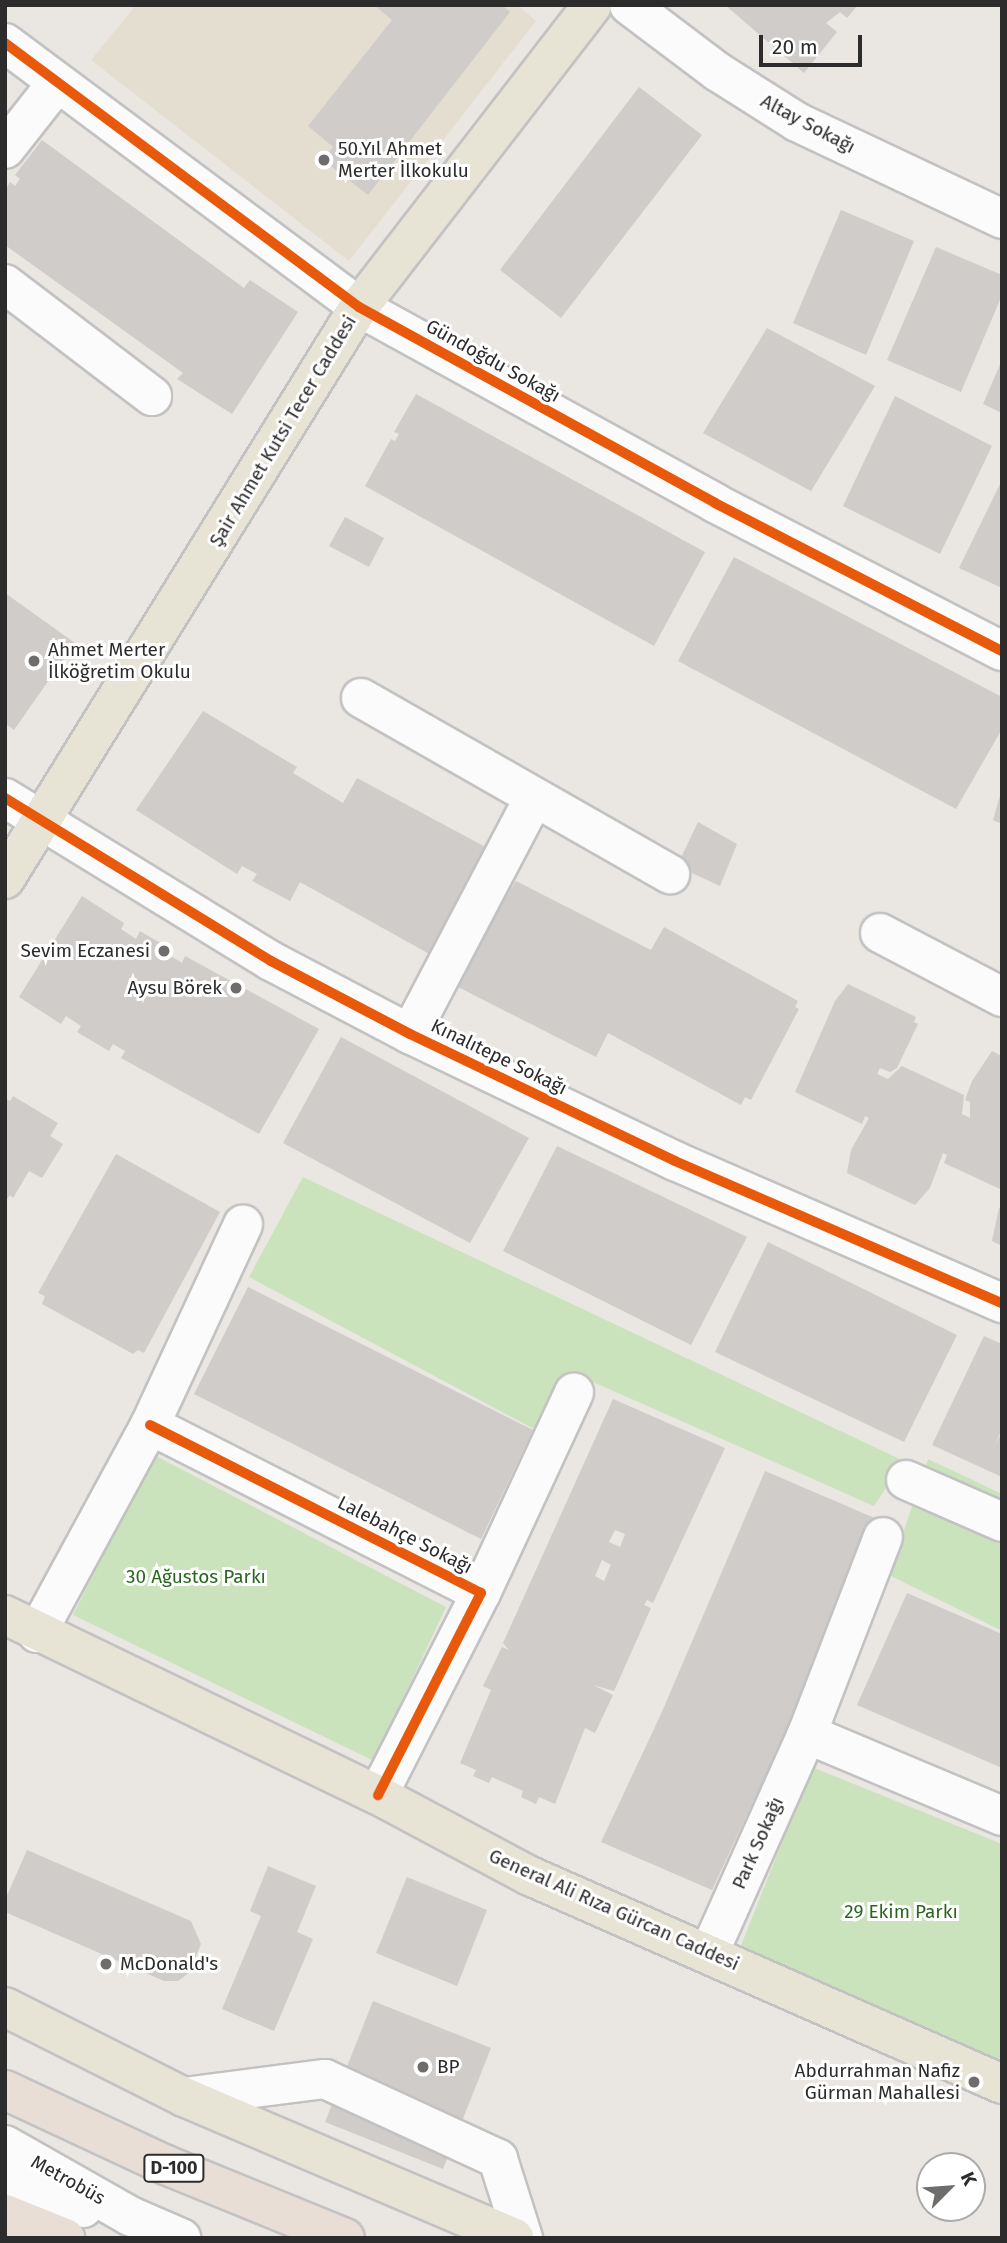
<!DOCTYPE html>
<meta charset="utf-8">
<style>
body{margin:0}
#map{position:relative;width:1007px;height:2243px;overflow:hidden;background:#eae6e2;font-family:"Fira Sans",sans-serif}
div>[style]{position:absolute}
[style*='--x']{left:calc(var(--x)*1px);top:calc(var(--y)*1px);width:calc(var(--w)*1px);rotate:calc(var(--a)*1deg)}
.education>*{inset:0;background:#e4ded1}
.green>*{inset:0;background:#cbe3bd}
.building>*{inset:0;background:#cfccc9}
.roads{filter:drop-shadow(2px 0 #c3c2c3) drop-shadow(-2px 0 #c3c2c3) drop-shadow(0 2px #c3c2c3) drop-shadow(0 -2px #c3c2c3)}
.minor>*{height:38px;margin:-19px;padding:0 19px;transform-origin:19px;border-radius:19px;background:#fcfbfb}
.major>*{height:38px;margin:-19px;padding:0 19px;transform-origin:19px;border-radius:19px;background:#e7e3d5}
.highway>*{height:38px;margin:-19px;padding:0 19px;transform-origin:19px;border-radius:19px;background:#e8ded5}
.cycleway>*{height:10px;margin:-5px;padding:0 5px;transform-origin:5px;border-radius:5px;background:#e8590c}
.dots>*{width:19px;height:19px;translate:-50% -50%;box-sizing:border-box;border:4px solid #fff;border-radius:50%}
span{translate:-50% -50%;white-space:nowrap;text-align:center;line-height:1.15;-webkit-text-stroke:6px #fff;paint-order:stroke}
.shield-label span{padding:2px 5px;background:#fff;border:2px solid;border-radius:5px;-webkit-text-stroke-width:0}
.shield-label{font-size:18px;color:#2c2c2c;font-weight:700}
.street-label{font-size:19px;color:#2c2c2c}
.poi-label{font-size:19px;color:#2c2c2c}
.left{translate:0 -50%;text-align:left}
.right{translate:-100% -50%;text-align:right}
.park-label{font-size:19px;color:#2a671e}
.frame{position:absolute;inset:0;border:7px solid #2c2c2c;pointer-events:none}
.north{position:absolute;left:916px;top:2152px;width:70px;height:70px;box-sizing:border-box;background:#fff;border:2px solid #ababab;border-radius:50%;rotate:65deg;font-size:19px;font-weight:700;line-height:28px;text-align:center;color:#2c2c2c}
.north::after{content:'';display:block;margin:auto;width:24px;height:32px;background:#6e6d6c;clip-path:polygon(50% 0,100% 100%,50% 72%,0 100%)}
.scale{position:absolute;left:759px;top:35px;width:103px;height:32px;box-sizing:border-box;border:4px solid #2c2c2c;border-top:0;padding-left:9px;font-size:21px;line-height:24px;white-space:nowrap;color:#2c2c2c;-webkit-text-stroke:5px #fff;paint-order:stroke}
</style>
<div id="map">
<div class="education">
<div style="clip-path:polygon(136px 5px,517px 5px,536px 21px,349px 261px,91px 60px)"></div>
</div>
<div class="green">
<div style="clip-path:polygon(303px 1177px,904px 1461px,874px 1506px,586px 1379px,566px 1446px,249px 1277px)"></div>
<div style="clip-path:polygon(154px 1455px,446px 1607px,374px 1761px,73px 1615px)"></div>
<div style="clip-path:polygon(928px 1459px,1002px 1494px,1002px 1631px,889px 1575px)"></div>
<div style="clip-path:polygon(812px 1767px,1002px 1844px,1002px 2064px,738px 1953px)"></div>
</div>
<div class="building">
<div style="clip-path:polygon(374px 5px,502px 5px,510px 12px,368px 195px,323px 160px,333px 147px,308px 126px,392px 20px)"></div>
<div style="clip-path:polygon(725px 5px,858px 5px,847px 18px,840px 12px,826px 23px,837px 32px,804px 73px)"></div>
<div style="clip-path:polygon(639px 87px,702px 135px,561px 318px,500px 270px)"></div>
<div style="clip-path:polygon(42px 140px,244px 288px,250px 280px,298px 312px,232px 414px,177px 379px,183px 373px,5px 245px,5px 190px,10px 182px,15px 186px,20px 179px,15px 175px)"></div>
<div style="clip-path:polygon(841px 210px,914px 241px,866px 355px,793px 323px)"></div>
<div style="clip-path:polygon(936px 247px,1002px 275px,1002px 295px,961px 392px,887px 360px)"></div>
<div style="clip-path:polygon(767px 328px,875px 386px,811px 491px,703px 433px)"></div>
<div style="clip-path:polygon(1002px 360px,1002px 413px,983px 404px)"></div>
<div style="clip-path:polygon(416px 394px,705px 552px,654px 646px,365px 486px,391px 439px,395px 441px,399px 434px,394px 432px)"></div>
<div style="clip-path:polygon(895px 396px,992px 446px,940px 554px,843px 506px)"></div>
<div style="clip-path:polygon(1002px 480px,1002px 588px,959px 568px)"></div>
<div style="clip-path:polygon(345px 517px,384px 538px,369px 567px,329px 546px)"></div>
<div style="clip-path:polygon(734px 557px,1002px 697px,1002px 729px,956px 809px,678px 661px)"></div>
<div style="clip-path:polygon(5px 593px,75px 643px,14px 730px,5px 723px)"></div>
<div style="clip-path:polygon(203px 711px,297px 767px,293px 773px,343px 803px,357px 778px,491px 850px,433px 956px,300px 882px,290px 901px,252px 881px,257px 874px,242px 866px,237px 874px,136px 810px)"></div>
<div style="clip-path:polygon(1002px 788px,1002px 824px,993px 820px)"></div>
<div style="clip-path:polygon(698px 822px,737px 844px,720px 886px,677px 866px)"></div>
<div style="clip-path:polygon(516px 881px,651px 950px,664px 927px,798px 1001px,795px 1007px,799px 1009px,751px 1100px,745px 1097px,741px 1105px,608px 1033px,596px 1057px,458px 987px,462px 981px,458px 978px,507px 887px,511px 889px)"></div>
<div style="clip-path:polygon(82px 896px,124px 923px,121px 929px,136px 939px,140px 931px,172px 950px,169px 955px,182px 963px,185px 956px,319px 1029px,259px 1134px,121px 1058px,125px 1051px,113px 1044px,109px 1051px,77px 1032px,81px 1026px,66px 1016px,61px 1024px,19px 997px)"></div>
<div style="clip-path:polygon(848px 984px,916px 1017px,914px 1022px,918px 1024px,897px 1068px,890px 1072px,880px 1068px,877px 1074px,888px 1079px,902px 1066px,964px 1095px,962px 1114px,970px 1118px,970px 1102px,965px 1100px,972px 1081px,992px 1051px,1002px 1056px,1002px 1190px,944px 1163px,947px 1155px,943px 1153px,930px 1188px,915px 1205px,847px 1173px,851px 1150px,869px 1118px,865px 1116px,862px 1124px,795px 1092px,835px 1001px)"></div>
<div style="clip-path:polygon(341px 1037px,529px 1138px,470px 1243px,283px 1143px)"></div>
<div style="clip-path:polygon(13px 1096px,58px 1123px,50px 1136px,63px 1144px,42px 1178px,29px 1171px,13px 1198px,10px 1195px,5px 1202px,5px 1098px,10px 1101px)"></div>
<div style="clip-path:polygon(557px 1146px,747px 1237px,691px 1345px,503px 1251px)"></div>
<div style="clip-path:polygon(116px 1154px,220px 1212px,144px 1353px,138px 1350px,133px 1354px,42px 1304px,45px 1296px,38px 1293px)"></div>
<div style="clip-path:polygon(999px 1208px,1002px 1209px,1002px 1246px,992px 1241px)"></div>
<div style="clip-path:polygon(768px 1242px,957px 1335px,904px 1442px,715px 1352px)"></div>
<div style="clip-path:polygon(248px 1287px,533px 1430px,481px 1539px,194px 1394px)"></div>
<div style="clip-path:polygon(984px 1336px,1002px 1344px,1002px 1429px,994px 1447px,1002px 1432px,1002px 1477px,932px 1445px)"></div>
<div style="clip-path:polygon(evenodd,613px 1399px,725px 1448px,653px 1603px,647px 1600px,644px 1605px,651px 1608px,614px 1691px,593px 1685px,613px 1695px,595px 1733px,585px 1728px,555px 1804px,539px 1797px,536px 1804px,521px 1797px,523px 1791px,492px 1777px,489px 1783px,473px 1776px,476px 1770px,460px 1763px,491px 1690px,483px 1686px,502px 1647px,509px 1650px,503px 1643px,613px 1399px,615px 1530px,625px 1534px,620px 1547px,609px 1542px,615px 1530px,613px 1399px,602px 1560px,611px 1565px,604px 1581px,595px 1576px,602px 1560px)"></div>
<div style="clip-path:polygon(765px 1471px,877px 1519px,792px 1718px,712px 1890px,601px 1842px,661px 1714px)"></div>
<div style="clip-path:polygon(907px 1593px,1002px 1634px,1002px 1768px,857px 1705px)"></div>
<div style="clip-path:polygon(27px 1850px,191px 1921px,201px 1944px,189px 1973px,178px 1981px,164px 1981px,5px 1912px,5px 1900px)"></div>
<div style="clip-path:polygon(268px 1866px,316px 1886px,297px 1932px,313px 1939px,274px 2031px,222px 2009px,261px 1916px,250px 1911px)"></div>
<div style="clip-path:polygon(407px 1877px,487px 1910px,457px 1986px,376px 1953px)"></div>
<div style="clip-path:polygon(373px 2001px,491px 2048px,443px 2169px,325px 2122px)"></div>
</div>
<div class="roads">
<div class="minor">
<div style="--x:629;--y:5;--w:111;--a:37"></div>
<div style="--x:718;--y:72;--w:93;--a:32.3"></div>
<div style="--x:797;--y:122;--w:227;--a:25.3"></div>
<div style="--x:5;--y:43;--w:442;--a:36.7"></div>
<div style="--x:359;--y:307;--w:406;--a:28.8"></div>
<div style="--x:715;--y:503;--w:323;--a:27.3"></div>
<div style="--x:5;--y:149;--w:84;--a:-51.8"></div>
<div style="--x:5;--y:284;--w:185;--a:37.3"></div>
<div style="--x:361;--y:698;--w:356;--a:29.7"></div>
<div style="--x:5;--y:798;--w:312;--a:31.5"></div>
<div style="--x:271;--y:961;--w:157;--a:27.7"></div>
<div style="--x:410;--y:1034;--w:294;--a:25.6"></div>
<div style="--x:675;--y:1161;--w:357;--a:23.5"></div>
<div style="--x:880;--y:933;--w:138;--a:27.7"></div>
<div style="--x:410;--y:1034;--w:264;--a:-62.3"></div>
<div style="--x:150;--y:1425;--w:371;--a:26.9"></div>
<div style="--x:906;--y:1480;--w:105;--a:23.6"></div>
<div style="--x:37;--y:1633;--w:237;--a:-61.5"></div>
<div style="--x:150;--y:1425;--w:221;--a:-65.1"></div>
<div style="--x:807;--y:1734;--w:212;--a:22.8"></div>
<div style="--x:378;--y:1795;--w:227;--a:-63"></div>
<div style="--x:481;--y:1593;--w:221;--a:-65.1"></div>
<div style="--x:709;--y:1953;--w:240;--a:-65.9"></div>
<div style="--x:807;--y:1734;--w:211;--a:-68.9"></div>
<div style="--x:184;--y:2097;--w:142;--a:-7.3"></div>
<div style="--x:325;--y:2079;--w:191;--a:24.8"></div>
<div style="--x:498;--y:2159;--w:83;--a:72.4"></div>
<div style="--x:5;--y:2145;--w:144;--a:29.6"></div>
<div style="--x:130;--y:2216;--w:56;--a:23.3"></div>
<div style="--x:5;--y:2180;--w:83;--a:19.7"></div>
</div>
<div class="major">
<div style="--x:5;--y:879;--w:673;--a:-58.25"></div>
<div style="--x:359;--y:307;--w:381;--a:-52.3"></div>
<div style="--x:5;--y:1615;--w:414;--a:25.8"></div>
<div style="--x:378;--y:1795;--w:172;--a:28.1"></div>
<div style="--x:530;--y:1876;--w:516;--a:23.78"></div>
<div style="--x:5;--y:2007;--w:200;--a:26.7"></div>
<div style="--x:184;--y:2097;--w:359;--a:23.1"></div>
</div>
<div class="highway">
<div style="--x:5;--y:2090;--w:178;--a:25"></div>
<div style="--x:166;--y:2165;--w:193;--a:22.2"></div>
<div style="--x:5;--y:2214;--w:65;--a:21.8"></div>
</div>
</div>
<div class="cycleway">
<div style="--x:5;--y:43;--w:442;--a:36.7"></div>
<div style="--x:359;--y:307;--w:406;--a:28.8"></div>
<div style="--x:715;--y:503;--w:323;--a:27.3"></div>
<div style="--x:5;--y:798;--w:312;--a:31.5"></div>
<div style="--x:271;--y:961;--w:157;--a:27.7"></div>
<div style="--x:410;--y:1034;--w:294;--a:25.6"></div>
<div style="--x:675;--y:1161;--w:357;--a:23.5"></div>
<div style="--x:150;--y:1425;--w:371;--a:26.9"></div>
<div style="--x:481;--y:1593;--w:227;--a:117"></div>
</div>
<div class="dots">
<div style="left:324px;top:160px;background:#6e6d6c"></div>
<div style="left:34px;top:661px;background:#6e6d6c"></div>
<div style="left:164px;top:951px;background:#6e6d6c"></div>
<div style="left:236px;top:988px;background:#6e6d6c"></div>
<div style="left:106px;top:1964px;background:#6e6d6c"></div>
<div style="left:423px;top:2067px;background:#6e6d6c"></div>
<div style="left:974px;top:2082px;background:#6e6d6c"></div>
</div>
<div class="shield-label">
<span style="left:174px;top:2168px">D-100</span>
</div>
<div class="street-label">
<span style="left:808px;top:124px;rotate:28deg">Altay Sokağı</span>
<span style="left:493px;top:361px;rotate:29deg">Gündoğdu Sokağı</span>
<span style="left:283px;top:431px;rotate:-59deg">Şair Ahmet Kutsi Tecer Caddesi</span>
<span style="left:499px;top:1057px;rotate:26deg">Kınalıtepe Sokağı</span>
<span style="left:405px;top:1535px;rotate:27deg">Lalebahçe Sokağı</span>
<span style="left:758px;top:1843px;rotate:-66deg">Park Sokağı</span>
<span style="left:614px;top:1910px;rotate:24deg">General Ali Rıza Gürcan Caddesi</span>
<span style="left:68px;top:2180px;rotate:29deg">Metrobüs</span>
</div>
<div class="poi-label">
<span class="left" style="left:338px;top:160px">50.Yıl Ahmet<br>Merter İlkokulu</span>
<span class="left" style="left:48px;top:661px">Ahmet Merter<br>İlköğretim Okulu</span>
<span class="right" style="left:150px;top:951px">Sevim Eczanesi</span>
<span class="right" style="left:222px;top:988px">Aysu Börek</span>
<span class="left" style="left:120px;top:1964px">McDonald's</span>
<span class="left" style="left:437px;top:2067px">BP</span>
<span class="right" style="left:960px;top:2082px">Abdurrahman Nafiz<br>Gürman Mahallesi</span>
</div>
<div class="park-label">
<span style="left:196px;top:1577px">30 Ağustos Parkı</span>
<span style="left:901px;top:1912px">29 Ekim Parkı</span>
</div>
<div class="frame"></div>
<div class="north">K</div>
<div class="scale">20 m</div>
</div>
